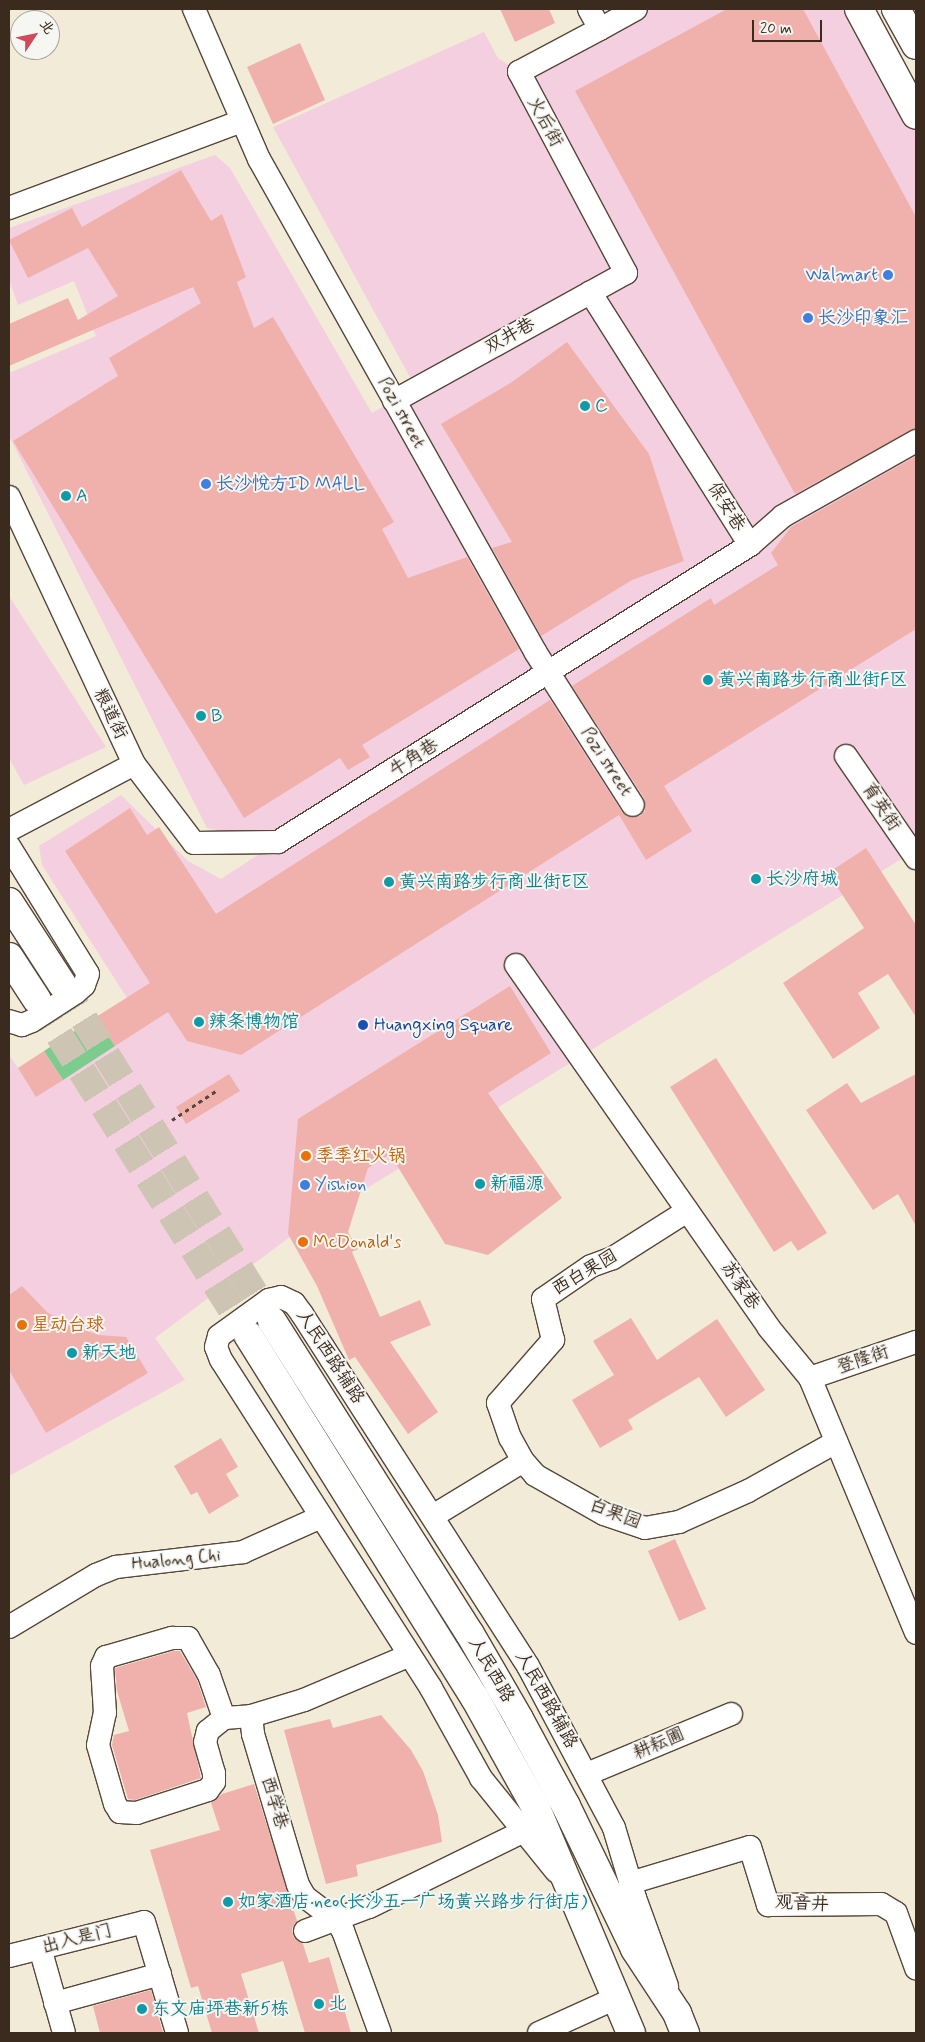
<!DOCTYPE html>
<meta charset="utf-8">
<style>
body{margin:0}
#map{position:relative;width:925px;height:2042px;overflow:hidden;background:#f2ebd8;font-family:Mynerve,"LXGW WenKai TC",sans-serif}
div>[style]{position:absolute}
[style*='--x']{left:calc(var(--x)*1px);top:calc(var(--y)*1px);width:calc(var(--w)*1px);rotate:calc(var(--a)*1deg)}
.built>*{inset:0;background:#f3cfdf}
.green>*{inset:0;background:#7bcc8d}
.building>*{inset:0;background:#f0b1ad}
.major-tunnel>*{height:28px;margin-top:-14px;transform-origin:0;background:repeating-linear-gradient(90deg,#cdc4b3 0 28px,transparent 0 42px)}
.path>*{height:3px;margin-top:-1.5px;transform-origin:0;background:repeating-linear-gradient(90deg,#56473a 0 4px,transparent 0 8px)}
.roads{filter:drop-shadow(1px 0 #56473a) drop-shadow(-1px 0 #56473a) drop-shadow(0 1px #56473a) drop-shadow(0 -1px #56473a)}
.minor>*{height:22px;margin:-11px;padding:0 11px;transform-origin:11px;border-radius:11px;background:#fff}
.major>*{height:28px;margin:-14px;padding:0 14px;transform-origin:14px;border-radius:14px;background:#fff}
.dots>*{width:14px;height:14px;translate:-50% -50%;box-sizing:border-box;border:2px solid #f6f6f2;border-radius:50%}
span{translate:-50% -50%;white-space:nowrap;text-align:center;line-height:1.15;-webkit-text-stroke:4px #f6f6f2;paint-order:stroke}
.street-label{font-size:18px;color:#3b2a1e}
.shop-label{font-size:18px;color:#366cbe}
.right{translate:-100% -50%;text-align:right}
.left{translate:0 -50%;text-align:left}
.culture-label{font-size:18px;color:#0d838f}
.transit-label{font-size:18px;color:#164399}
.food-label{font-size:18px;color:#c56008}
.frame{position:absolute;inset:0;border:10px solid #3b2a1e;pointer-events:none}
.north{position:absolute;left:10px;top:10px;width:50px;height:50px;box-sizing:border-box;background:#f6f6f2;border:1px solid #aba49d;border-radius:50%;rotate:56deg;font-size:14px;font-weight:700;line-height:20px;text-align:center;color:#3b2a1e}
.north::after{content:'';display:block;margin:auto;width:18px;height:22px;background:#d1495b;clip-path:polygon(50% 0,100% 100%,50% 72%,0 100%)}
.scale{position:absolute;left:752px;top:20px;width:70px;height:22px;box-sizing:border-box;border:2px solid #3b2a1e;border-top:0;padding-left:6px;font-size:15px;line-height:18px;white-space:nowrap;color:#3b2a1e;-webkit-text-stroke:4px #f6f6f2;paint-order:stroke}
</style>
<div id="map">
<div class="built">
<div style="clip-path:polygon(636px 9px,850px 9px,916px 131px,916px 850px,299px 1230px,155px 1338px,185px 1380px,9px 1476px,9px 1055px,18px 1068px,127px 998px,42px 865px,39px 846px,121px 795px,188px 861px,221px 879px,278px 842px,207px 828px,9px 436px,9px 373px,96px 336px,74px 281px,18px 305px,9px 280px,9px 228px,215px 155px,230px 168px,372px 413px,416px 388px,273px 127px,484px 32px,498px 58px,519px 72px)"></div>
<div style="clip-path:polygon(9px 596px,106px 747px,24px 785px,9px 758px)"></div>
</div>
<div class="green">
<div style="clip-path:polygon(96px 1017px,115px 1046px,63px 1080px,44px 1051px)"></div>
</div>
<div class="building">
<div style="clip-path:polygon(500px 9px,549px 9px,555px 23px,515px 42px)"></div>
<div style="clip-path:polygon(727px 9px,803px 9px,916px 217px,916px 428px,795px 494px,575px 91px)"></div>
<div style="clip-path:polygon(300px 43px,325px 100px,273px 124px,247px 67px)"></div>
<div style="clip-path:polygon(181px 170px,211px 221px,222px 214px,246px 277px,237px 282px,254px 328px,273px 317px,394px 522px,382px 529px,408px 578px,467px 557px,519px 649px,362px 745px,370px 757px,348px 770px,340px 758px,244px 818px,13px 441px,118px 376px,109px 358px,201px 303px,193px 287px,9px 366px,9px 324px,68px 298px,78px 320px,118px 296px,88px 248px,28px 278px,9px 240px,72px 208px,82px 227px)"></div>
<div style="clip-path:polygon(567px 342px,649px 454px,684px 561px,632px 580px,541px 636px,492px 548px,512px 542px,441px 424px,512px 382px)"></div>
<div style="clip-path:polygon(916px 456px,916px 629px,664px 786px,692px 831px,646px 860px,619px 815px,241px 1055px,187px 1041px,168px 1012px,115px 1046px,96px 1017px,150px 983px,65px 851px,130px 808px,147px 835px,159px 827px,216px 914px,550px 700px,622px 812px,627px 817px,640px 816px,645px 811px,644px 798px,572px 686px,711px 598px,714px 605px,778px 565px,771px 553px,791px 527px)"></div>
<div style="clip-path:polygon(866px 848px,916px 925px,916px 1017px,888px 974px,858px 993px,880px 1028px,833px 1059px,783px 983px,864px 928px,828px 873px)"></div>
<div style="clip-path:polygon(510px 986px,551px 1053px,488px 1093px,562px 1198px,488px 1255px,445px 1244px,390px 1154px,368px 1168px,348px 1232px,358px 1249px,352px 1252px,380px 1317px,420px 1300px,431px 1325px,390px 1342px,438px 1412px,408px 1434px,355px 1357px,349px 1360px,317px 1286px,288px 1234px,298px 1119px)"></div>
<div style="clip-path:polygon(44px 1051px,63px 1080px,36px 1097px,18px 1068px)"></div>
<div style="clip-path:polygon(716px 1058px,827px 1233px,798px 1251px,791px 1241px,774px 1252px,670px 1087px)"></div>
<div style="clip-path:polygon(229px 1074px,240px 1091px,186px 1124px,176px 1107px)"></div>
<div style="clip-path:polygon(916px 1074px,916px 1226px,898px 1194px,873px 1210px,806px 1110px,847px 1083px,861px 1103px)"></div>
<div style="clip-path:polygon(22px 1286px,47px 1312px,68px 1325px,99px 1335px,126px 1337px,148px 1373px,46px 1433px,9px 1370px,9px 1295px)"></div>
<div style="clip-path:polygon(631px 1318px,657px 1360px,717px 1319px,765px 1390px,726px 1417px,699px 1377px,628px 1420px,633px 1429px,600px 1448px,572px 1400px,614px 1375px,593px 1341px)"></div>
<div style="clip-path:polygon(221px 1438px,238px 1467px,226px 1474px,239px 1496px,209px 1514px,197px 1492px,191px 1495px,174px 1466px)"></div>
<div style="clip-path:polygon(675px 1539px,706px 1609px,679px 1621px,648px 1551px)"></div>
<div style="clip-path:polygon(174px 1651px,180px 1651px,197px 1680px,206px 1707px,187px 1713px,201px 1778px,135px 1800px,128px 1799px,112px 1745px,114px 1735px,129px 1731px,117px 1691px,115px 1668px)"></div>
<div style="clip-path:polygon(381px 1715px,411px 1750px,423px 1771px,438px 1815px,442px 1842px,356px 1865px,358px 1876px,326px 1884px,284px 1730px,330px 1719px,333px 1728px)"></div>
<div style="clip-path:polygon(254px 1784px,297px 1921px,292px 1928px,293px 1936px,303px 1944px,309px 1963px,329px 1957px,351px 2033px,305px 2033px,283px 1961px,241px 1974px,259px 2033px,212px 2033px,198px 1986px,191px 1988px,150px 1850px,220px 1830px,211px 1803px,222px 1794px)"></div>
<div style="clip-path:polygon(151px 1990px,163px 2033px,100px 2033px,93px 2006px)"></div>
</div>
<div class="major-tunnel">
<div style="--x:62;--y:984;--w:397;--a:58.1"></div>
<div style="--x:37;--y:1000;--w:396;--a:57.8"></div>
</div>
<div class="path">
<div style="--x:172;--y:1120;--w:53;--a:-33.4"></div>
</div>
<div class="roads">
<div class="minor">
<div style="--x:194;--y:9;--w:163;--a:66.6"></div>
<div style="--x:259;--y:159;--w:566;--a:60.72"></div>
<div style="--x:536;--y:653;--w:180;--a:57.5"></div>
<div style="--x:600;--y:29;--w:41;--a:-29.1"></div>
<div style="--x:9;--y:208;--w:249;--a:-20.5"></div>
<div style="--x:394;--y:401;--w:265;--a:-28.9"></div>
<div style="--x:626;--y:273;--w:228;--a:-118"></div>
<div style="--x:519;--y:72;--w:92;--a:-28"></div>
<div style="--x:600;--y:29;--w:23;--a:-119"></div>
<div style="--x:9;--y:497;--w:295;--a:64.9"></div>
<div style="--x:134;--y:764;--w:99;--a:52.8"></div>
<div style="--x:194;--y:843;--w:84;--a:-0.7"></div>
<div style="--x:278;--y:842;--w:558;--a:-32.18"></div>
<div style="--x:750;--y:545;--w:299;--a:-122.3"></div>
<div style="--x:750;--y:545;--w:44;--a:-41.3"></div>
<div style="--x:783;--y:516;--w:153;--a:-29.4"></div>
<div style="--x:846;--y:756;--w:124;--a:55.5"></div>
<div style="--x:9;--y:830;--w:141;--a:-27.8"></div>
<div style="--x:9;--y:846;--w:150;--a:58.3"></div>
<div style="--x:88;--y:974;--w:12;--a:110"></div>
<div style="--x:84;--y:985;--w:12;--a:138"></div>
<div style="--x:75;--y:993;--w:51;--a:146.9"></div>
<div style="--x:32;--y:1021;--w:11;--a:158"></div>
<div style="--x:22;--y:1025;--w:14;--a:-163"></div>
<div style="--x:516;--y:965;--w:442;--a:55.1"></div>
<div style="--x:769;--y:1328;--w:65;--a:50.6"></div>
<div style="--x:810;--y:1378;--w:276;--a:67.4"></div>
<div style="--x:810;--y:1378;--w:112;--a:-18.8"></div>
<div style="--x:523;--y:1461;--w:26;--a:-119"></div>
<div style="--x:510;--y:1438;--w:37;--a:-109"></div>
<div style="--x:498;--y:1403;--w:84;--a:-48.9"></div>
<div style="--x:553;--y:1340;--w:42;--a:-103.7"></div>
<div style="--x:543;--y:1299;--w:58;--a:-34.5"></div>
<div style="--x:591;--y:1266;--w:23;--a:-20"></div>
<div style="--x:613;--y:1258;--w:88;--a:-32.4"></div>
<div style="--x:433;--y:1516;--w:105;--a:-31.4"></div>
<div style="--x:523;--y:1461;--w:18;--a:49"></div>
<div style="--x:535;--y:1475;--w:79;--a:29.5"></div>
<div style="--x:604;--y:1514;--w:43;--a:18.9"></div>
<div style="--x:645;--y:1528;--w:35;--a:-10"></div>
<div style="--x:679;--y:1522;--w:76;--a:-24.2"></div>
<div style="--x:748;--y:1491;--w:101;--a:-29.1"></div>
<div style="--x:9;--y:1627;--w:101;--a:-30.9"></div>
<div style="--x:96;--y:1575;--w:22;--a:-22"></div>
<div style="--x:116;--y:1567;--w:128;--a:-6.7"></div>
<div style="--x:243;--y:1552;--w:85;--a:-24.2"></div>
<div style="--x:224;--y:1718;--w:21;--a:141"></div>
<div style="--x:208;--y:1731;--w:11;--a:105"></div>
<div style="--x:205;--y:1742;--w:32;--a:74"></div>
<div style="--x:214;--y:1773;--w:9;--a:90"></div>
<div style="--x:214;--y:1782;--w:10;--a:127"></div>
<div style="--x:208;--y:1790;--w:75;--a:162.1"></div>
<div style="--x:137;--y:1813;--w:17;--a:-177"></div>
<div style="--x:120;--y:1812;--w:9;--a:-122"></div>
<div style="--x:115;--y:1804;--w:61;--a:-106.1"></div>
<div style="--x:98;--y:1745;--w:33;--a:-78"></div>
<div style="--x:105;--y:1713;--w:47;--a:-93.7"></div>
<div style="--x:102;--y:1666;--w:10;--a:-66"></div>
<div style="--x:106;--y:1657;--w:69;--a:-16.1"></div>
<div style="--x:172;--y:1638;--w:16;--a:0"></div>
<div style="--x:188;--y:1638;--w:43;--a:60.4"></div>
<div style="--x:209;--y:1675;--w:46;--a:70.8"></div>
<div style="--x:224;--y:1718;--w:27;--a:-4"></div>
<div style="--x:587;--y:1774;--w:156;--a:-22.6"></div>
<div style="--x:556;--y:1871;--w:119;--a:-128.9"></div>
<div style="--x:481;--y:1778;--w:103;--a:-119.1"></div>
<div style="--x:431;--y:1688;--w:389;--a:-122.6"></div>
<div style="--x:221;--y:1360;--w:14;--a:-111"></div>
<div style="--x:216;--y:1347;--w:11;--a:-75"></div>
<div style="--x:219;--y:1336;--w:62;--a:-35.8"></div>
<div style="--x:269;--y:1300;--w:12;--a:-14"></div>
<div style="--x:281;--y:1297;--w:14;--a:25"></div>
<div style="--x:294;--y:1303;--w:14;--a:54"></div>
<div style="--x:302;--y:1314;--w:418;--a:57.3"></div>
<div style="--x:528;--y:1666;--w:183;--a:62"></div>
<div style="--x:614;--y:1828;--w:73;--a:73.3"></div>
<div style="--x:635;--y:1898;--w:94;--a:70"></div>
<div style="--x:630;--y:1883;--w:125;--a:-16.7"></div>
<div style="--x:750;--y:1847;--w:61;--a:72.8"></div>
<div style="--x:768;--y:1905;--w:113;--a:-0.5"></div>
<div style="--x:881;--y:1904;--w:17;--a:31"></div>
<div style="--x:896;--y:1913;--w:59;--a:70"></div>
<div style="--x:305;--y:1931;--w:68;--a:-20.6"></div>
<div style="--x:369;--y:1907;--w:173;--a:-26.1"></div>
<div style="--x:40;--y:1948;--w:88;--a:74.2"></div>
<div style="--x:9;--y:1956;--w:139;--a:-14.1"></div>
<div style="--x:144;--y:1922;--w:116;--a:73.4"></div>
<div style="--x:55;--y:2003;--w:109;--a:-15.4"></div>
<div style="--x:380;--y:2033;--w:109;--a:-109.9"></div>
<div style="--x:343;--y:1931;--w:12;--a:-121"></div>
<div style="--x:337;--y:1921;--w:40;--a:-143"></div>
<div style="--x:305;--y:1897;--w:14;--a:-120"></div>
<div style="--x:298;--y:1885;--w:158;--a:-106.6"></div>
<div style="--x:253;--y:1734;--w:18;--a:-96"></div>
<div style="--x:251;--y:1716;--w:55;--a:-16.8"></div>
<div style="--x:304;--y:1700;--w:115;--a:-23"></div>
<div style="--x:539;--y:2033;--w:85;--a:-24.4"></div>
</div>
<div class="major">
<div style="--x:859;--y:9;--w:120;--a:61.7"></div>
<div style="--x:896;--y:9;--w:41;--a:60.9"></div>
<div style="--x:9;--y:902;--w:98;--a:57.1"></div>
<div style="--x:9;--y:957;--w:51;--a:56.9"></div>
<div style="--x:272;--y:1321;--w:370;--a:57.7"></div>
<div style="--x:470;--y:1634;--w:98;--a:60"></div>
<div style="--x:519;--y:1719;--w:99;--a:61.6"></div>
<div style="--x:566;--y:1806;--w:159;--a:64.2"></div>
<div style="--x:635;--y:1949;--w:77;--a:56.7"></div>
<div style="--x:677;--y:2013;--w:22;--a:68"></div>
<div style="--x:248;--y:1335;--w:428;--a:58"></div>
<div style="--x:475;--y:1698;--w:126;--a:61"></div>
<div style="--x:536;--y:1808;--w:244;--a:67.1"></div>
</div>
</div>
<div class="dots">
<div style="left:888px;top:275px;background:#3f7fe0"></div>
<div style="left:808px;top:318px;background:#3f7fe0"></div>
<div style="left:585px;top:406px;background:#0f9aa8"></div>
<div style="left:206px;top:484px;background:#3f7fe0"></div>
<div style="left:66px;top:496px;background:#0f9aa8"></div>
<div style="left:708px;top:680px;background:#0f9aa8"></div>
<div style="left:201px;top:716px;background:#0f9aa8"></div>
<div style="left:756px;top:879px;background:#0f9aa8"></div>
<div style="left:389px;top:882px;background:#0f9aa8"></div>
<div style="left:199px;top:1022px;background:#0f9aa8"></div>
<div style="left:363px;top:1025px;background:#1a4fb4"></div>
<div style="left:306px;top:1156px;background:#e8710a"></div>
<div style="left:480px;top:1184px;background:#0f9aa8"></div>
<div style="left:305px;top:1185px;background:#3f7fe0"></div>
<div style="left:303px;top:1242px;background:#e8710a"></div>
<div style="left:22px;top:1325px;background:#e8710a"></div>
<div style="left:72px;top:1353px;background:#0f9aa8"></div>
<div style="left:228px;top:1902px;background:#0f9aa8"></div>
<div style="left:319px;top:2004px;background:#0f9aa8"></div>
<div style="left:142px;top:2009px;background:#0f9aa8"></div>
</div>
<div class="street-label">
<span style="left:545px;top:122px;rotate:62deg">火后街</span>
<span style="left:510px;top:336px;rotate:-29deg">双井巷</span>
<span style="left:401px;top:413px;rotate:61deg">Pozi street</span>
<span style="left:726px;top:507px;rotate:58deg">保安巷</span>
<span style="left:110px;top:714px;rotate:64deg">粮道街</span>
<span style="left:414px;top:758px;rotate:-32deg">牛角巷</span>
<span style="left:606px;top:762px;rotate:57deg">Pozi street</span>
<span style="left:881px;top:807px;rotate:56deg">育英街</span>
<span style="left:585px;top:1273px;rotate:-30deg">西白果园</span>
<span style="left:740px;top:1286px;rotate:55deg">苏家巷</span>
<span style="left:330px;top:1357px;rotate:57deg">人民西路辅路</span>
<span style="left:863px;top:1360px;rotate:-19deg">登隆街</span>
<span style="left:615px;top:1514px;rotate:21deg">白果园</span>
<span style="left:176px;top:1560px;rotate:-6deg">Hualong Chi</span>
<span style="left:491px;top:1670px;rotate:60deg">人民西路</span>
<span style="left:546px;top:1700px;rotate:61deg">人民西路辅路</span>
<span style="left:659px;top:1744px;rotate:-23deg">耕耘圃</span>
<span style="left:274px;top:1803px;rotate:73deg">西学巷</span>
<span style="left:802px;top:1904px;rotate:3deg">观音井</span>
<span style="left:77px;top:1939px;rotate:-14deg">出入是门</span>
</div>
<div class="shop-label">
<span class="right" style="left:878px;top:275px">Walmart</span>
<span class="left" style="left:818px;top:318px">长沙印象汇</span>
<span class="left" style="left:216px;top:484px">长沙悦方ID MALL</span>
<span class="left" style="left:315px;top:1185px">Yishion</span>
</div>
<div class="culture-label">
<span class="left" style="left:595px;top:406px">C</span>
<span class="left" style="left:76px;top:496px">A</span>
<span class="left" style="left:718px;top:680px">黄兴南路步行商业街F区</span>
<span class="left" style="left:211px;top:716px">B</span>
<span class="left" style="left:766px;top:879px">长沙府城</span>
<span class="left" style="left:399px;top:882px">黄兴南路步行商业街E区</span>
<span class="left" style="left:209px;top:1022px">辣条博物馆</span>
<span class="left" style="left:490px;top:1184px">新福源</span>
<span class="left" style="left:82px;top:1353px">新天地</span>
<span class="left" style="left:238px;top:1902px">如家酒店·neo(长沙五一广场黄兴路步行街店)</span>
<span class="left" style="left:329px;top:2004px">北</span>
<span class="left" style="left:152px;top:2009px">东文庙坪巷新5栋</span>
</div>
<div class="transit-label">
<span class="left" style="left:374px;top:1025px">Huangxing Square</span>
</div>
<div class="food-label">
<span class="left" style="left:316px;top:1156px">季季红火锅</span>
<span class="left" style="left:313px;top:1242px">McDonald's</span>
<span class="left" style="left:32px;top:1325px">星动台球</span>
</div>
<div class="frame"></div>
<div class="north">北</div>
<div class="scale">20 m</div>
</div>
